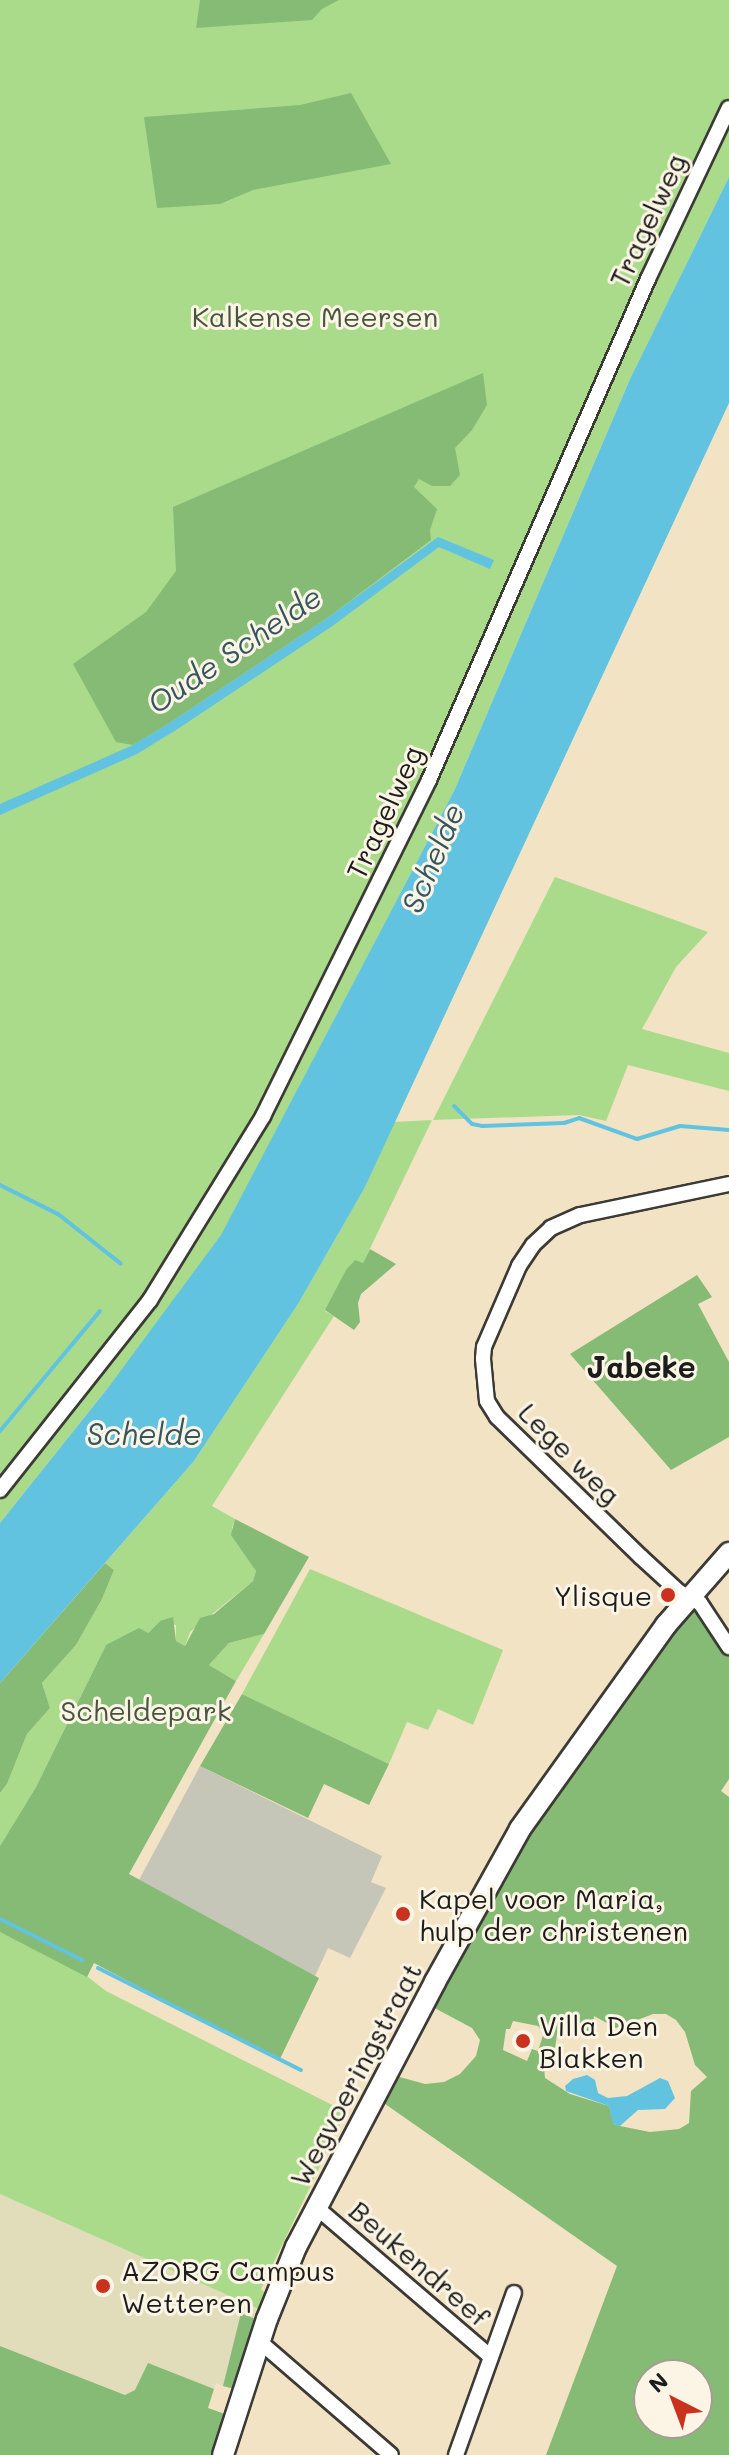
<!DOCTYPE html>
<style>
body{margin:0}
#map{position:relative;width:729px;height:2455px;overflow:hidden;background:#f3e3c5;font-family:Mali,sans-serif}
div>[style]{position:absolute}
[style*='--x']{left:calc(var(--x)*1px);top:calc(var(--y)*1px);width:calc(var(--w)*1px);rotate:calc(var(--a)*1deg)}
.built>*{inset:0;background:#e1dcba}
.industrial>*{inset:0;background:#c5c5b8}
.green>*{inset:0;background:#a9db8a}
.forest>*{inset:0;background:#86bb76}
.water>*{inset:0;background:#62c3e1}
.stream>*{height:4px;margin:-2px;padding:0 2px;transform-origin:2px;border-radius:2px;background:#62c3e1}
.roads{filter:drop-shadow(2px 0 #3c3a35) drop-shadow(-2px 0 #3c3a35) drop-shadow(0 2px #3c3a35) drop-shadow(0 -2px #3c3a35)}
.street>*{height:14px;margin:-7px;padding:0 7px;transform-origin:7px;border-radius:7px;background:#fff}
.secondary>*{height:20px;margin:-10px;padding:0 10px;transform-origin:10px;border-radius:10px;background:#fff}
.dots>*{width:22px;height:22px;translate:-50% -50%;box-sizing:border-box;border:4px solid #fcf5e5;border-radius:50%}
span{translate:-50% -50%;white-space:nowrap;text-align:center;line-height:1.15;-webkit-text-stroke:6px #fcf5e5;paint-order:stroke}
.street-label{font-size:28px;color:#1c1c1c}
.park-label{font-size:28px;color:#46553d}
.poi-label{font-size:28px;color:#1c1c1c}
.right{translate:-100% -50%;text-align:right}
.left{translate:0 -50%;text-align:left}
.water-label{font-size:30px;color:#345661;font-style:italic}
.neighbourhood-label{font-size:30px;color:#1c1c1c;font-weight:700}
.north{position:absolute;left:633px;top:2359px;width:80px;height:80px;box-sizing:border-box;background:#fcf5e5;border:2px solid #a29e95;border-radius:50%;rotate:318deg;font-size:22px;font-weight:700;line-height:32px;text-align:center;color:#1c1c1c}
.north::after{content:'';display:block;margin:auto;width:28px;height:36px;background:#c8321e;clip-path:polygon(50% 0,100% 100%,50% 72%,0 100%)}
</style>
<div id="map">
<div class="built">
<div style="clip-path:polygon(0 2194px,259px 2309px,257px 2320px,241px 2313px,223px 2386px,216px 2383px,214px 2389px,184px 2379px,135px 2390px,126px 2395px,0 2346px)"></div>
</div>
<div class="industrial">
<div style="clip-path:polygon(200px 1766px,382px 1856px,371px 1882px,386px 1888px,350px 1958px,328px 1948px,315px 1976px,139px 1880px)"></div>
</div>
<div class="green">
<div style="clip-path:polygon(0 0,729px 0,729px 177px,630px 379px,454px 791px,221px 1236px,107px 1389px,0 1523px)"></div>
<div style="clip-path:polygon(555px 877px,708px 932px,676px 967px,642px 1029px,729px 1053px,729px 1091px,628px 1065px,606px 1121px,579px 1115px,432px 1120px,363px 1263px,325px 1311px,334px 1316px,212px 1506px,235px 1519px,232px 1528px,256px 1571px,253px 1581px,190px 1632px,185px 1646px,176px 1641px,176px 1625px,160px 1621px,148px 1633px,106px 1645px,36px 1787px,0 1846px,0 1793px,7px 1784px,27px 1734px,50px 1708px,42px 1683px,76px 1645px,102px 1599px,114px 1570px,105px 1563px,194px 1461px,298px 1304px,364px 1189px,393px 1122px,433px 1120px)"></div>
<div style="clip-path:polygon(310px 1569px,503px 1650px,473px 1725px,438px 1709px,428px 1730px,407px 1722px,389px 1764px,242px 1694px)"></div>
<div style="clip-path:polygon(264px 1634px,236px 1681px,209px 1665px,229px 1643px)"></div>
<div style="clip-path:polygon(0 1932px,79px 1970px,106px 1991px,346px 2112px,261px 2289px,266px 2294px,259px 2309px,0 2194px)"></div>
</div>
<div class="forest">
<div style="clip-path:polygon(200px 0,339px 0,322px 9px,312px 20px,196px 28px)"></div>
<div style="clip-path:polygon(351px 93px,391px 164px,253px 190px,220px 204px,157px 208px,144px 117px,300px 105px)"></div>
<div style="clip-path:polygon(483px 373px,487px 405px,472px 430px,455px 448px,460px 475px,450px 486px,432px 486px,419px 479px,414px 487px,437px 509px,430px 530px,431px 540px,326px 619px,171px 722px,133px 745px,116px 742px,73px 664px,146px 612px,176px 571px,173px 507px)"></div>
<div style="clip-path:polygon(370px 1249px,396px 1264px,361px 1294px,358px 1303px,360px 1322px,354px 1330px,325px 1310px,346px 1270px,355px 1260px,363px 1263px)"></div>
<div style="clip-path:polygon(697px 1275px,712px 1297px,698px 1304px,729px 1362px,729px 1437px,671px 1470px,570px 1354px)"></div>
<div style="clip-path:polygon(235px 1519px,309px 1557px,264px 1634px,229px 1643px,209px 1665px,236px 1681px,129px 1874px,319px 1978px,279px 2061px,94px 1963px,87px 1977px,0 1932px,0 1846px,36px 1787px,106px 1645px,139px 1628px,148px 1633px,160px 1621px,173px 1617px,176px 1641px,185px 1646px,200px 1618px,214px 1614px,253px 1581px,256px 1571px,231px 1535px)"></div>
<div style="clip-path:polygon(105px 1563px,114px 1570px,102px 1599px,76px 1645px,42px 1683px,50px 1708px,27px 1734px,7px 1784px,0 1793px,0 1683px)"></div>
<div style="clip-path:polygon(evenodd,693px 1604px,729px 1651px,729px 1779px,721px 1791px,729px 1797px,729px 2455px,546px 2455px,617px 2266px,378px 2099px,396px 2076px,425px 2084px,444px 2082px,460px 2074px,476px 2056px,480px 2040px,472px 2028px,429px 2005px,527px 1832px,693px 1604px,653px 2014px,666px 2014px,676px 2020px,685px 2032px,695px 2065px,707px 2077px,691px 2091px,689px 2123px,679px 2129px,650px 2132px,620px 2126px,614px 2124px,609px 2106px,570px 2094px,545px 2078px,543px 2057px,555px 2049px,557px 2034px,586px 2036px,593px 2027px,594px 2016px,616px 2028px,653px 2014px,693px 1604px,513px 2021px,538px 2026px,544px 2032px,538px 2051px,532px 2049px,527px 2061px,503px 2050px,506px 2029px,510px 2029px,513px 2021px,693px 1604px,649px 2375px,697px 2375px,697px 2423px,649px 2423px,649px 2375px)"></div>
<div style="clip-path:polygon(242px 1694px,389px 1764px,369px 1805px,324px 1784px,308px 1818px,200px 1766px)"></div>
<div style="clip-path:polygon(241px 2313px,257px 2320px,234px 2389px,223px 2386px)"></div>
<div style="clip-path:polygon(0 2346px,125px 2395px,135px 2390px,148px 2363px,214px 2389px,208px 2408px,225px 2414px,214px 2455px,0 2455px)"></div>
</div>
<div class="water">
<div style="clip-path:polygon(729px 177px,729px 403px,364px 1189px,298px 1304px,194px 1461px,0 1683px,0 1523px,107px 1389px,221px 1235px,454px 791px,630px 379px)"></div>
<div style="clip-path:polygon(438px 537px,494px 560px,490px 569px,439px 547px,331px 627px,176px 730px,137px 754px,0 815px,0 804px,133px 745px,171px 722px,326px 619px)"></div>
<div style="clip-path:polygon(587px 2075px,595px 2080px,598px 2093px,608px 2098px,627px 2096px,660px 2078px,668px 2081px,675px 2098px,665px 2109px,638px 2110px,620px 2126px,613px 2124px,609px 2106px,566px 2091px,565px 2086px,573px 2079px)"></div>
</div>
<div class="stream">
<div style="--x:454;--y:1106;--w:25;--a:45"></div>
<div style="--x:472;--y:1124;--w:10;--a:11"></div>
<div style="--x:482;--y:1126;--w:82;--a:-2.1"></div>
<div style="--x:564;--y:1123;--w:16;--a:-18"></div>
<div style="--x:579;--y:1118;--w:62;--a:19.9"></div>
<div style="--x:637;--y:1139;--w:45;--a:-16.8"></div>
<div style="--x:680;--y:1126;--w:49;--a:4.7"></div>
<div style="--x:0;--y:1185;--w:65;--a:26.6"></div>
<div style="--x:58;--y:1214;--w:80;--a:38.4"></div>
<div style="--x:0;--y:1431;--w:156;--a:-50.2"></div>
<div style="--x:0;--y:1919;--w:92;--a:26.6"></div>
<div style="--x:98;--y:1968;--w:227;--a:26.7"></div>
</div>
<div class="roads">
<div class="street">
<div style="--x:729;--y:1184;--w:152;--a:168.2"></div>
<div style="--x:580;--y:1215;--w:32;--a:156"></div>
<div style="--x:551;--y:1228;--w:25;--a:137"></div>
<div style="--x:533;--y:1245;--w:25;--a:124"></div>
<div style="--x:519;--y:1266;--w:88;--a:113.4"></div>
<div style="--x:484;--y:1347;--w:12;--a:95"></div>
<div style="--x:483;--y:1359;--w:42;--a:84.6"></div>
<div style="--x:487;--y:1401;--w:19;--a:58"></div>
<div style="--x:497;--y:1417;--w:201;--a:44.2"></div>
<div style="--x:641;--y:1557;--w:52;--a:42.6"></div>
<div style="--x:679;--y:1592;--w:24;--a:28"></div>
<div style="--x:700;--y:1603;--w:53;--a:56.6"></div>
<div style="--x:0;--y:1490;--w:242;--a:-51.7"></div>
<div style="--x:150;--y:1300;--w:216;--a:-58.4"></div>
<div style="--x:263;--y:1116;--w:375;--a:-63.7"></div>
<div style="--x:429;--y:780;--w:547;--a:-66.39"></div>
<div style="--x:648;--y:279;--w:189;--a:-64.7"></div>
<div style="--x:316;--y:2207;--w:230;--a:40.6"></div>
<div style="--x:259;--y:2341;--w:174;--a:40.8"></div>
<div style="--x:456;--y:2455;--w:172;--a:-70.3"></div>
</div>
<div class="secondary">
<div style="--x:223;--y:2455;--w:143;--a:-72.1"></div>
<div style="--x:267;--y:2319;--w:78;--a:-68.1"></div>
<div style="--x:296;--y:2247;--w:299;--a:-62.3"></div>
<div style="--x:435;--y:1982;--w:175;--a:-60.9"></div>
<div style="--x:520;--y:1829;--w:251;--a:-54.4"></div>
<div style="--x:666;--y:1625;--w:96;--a:-48.8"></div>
</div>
</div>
<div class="dots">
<div style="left:668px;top:1595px;background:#c8321e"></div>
<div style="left:403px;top:1914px;background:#c8321e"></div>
<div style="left:523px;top:2041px;background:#c8321e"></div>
<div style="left:103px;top:2286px;background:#c8321e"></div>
</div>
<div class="street-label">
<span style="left:647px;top:220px;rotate:-65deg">Tragelweg</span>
<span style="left:384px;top:812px;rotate:-65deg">Tragelweg</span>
<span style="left:570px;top:1453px;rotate:45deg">Lege weg</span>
<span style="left:355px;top:2074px;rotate:-62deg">Wegvoeringstraat</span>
<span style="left:420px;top:2263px;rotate:41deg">Beukendreef</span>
</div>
<div class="park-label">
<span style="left:315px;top:316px">Kalkense Meersen</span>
<span style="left:146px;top:1710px">Scheldepark</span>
</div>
<div class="poi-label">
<span class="right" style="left:652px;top:1595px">Ylisque</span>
<span class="left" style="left:419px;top:1914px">Kapel voor Maria,<br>hulp der christenen</span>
<span class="left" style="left:539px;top:2041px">Villa Den<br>Blakken</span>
<span class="left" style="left:121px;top:2286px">AZORG Campus<br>Wetteren</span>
</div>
<div class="water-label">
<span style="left:234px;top:649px;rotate:-34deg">Oude Schelde</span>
<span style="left:432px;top:858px;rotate:-67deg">Schelde</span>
<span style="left:144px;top:1433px">Schelde</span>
</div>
<div class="neighbourhood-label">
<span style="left:641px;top:1366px">Jabeke</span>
</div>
<div class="north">N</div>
</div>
